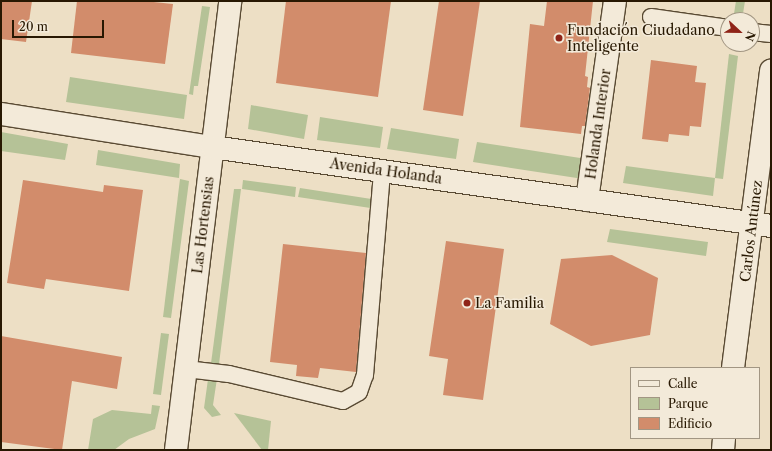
<!DOCTYPE html>
<meta charset="utf-8">
<style>
body{margin:0}
#map{position:relative;width:772px;height:451px;overflow:hidden;background:#eddfc5;font-family:"Libre Caslon Text",serif}
div>[style]{position:absolute}
[style*='--x']{left:calc(var(--x)*1px);top:calc(var(--y)*1px);width:calc(var(--w)*1px);rotate:calc(var(--a)*1deg)}
.green>*{inset:0;background:#b5c297}
.building>*{inset:0;background:#d28c6b}
.roads{filter:drop-shadow(1px 0 #594a33) drop-shadow(-1px 0 #594a33) drop-shadow(0 1px #594a33) drop-shadow(0 -1px #594a33)}
.lane>*{height:16px;margin:-8px;padding:0 8px;transform-origin:8px;border-radius:8px;background:#f3ead9}
.street>*{height:22px;margin:-11px;padding:0 11px;transform-origin:11px;border-radius:11px;background:#f3ead9}
.secondary>*{height:22px;margin:-11px;padding:0 11px;transform-origin:11px;border-radius:11px;background:#f3ead9}
.dots>*{width:11px;height:11px;translate:-50% -50%;box-sizing:border-box;border:2px solid #f3ead9;border-radius:50%}
span{translate:-50% -50%;white-space:nowrap;text-align:center;line-height:1.15;-webkit-text-stroke:3px #f3ead9;paint-order:stroke}
.poi-label{font-size:14px;color:#281802}
.left{translate:0 -50%;text-align:left}
.street-label{font-size:14px;color:#281802}
.frame{position:absolute;inset:0;border:2px solid #281802;pointer-events:none}
.legend{position:absolute;left:630px;top:367px;width:130px;height:72px;box-sizing:border-box;background:#f3ead9;border:1px solid #a29683;margin:0;padding:5px 7px;list-style:none;font-size:12px;color:#281802}
.legend li{display:flex;align-items:center;gap:8px;height:20px}
.legend b{width:20px;border:1px solid #a29683}
.north{position:absolute;left:720px;top:12px;width:40px;height:40px;box-sizing:border-box;background:#f3ead9;border:1px solid #a29683;border-radius:50%;rotate:112deg;font-size:11px;font-weight:700;line-height:16px;text-align:center;color:#281802}
.north::after{content:'';display:block;margin:auto;width:14px;height:18px;background:#8f2418;clip-path:polygon(50% 0,100% 100%,50% 72%,0 100%)}
.scale{position:absolute;left:12px;top:20px;width:92px;height:18px;box-sizing:border-box;border:2px solid #281802;border-top:0;padding-left:5px;font-size:12px;line-height:14px;white-space:nowrap;color:#281802;-webkit-text-stroke:3px #f3ead9;paint-order:stroke}
</style>
<div id="map">
<div class="green">
<div style="clip-path:polygon(736px 1px,745px 1px,742px 20px,733px 20px)"></div>
<div style="clip-path:polygon(202px 6px,210px 7px,198px 86px,194px 86px,193px 95px,189px 94px)"></div>
<div style="clip-path:polygon(729px 54px,738px 56px,723px 179px,715px 178px)"></div>
<div style="clip-path:polygon(70px 77px,187px 95px,184px 119px,66px 102px)"></div>
<div style="clip-path:polygon(251px 105px,308px 115px,304px 139px,248px 129px)"></div>
<div style="clip-path:polygon(320px 117px,383px 127px,380px 148px,317px 140px)"></div>
<div style="clip-path:polygon(391px 128px,459px 139px,456px 159px,387px 149px)"></div>
<div style="clip-path:polygon(1px 132px,68px 144px,65px 160px,1px 151px)"></div>
<div style="clip-path:polygon(477px 142px,593px 160px,590px 180px,473px 162px)"></div>
<div style="clip-path:polygon(98px 150px,180px 164px,179px 178px,96px 165px)"></div>
<div style="clip-path:polygon(626px 166px,715px 178px,713px 196px,623px 183px)"></div>
<div style="clip-path:polygon(180px 179px,189px 181px,171px 318px,163px 317px)"></div>
<div style="clip-path:polygon(243px 180px,296px 187px,295px 197px,242px 189px)"></div>
<div style="clip-path:polygon(300px 188px,378px 200px,377px 209px,298px 197px)"></div>
<div style="clip-path:polygon(234px 189px,241px 189px,218px 372px,210px 371px)"></div>
<div style="clip-path:polygon(610px 229px,708px 242px,706px 256px,607px 242px)"></div>
<div style="clip-path:polygon(161px 333px,169px 334px,161px 395px,153px 394px)"></div>
<div style="clip-path:polygon(209px 372px,218px 372px,213px 405px,221px 415px,212px 417px,204px 408px)"></div>
<div style="clip-path:polygon(152px 405px,160px 406px,155px 429px,129px 439px,114px 450px,88px 450px,93px 419px,112px 410px,151px 414px)"></div>
<div style="clip-path:polygon(234px 413px,271px 421px,268px 450px,262px 450px)"></div>
</div>
<div class="building">
<div style="clip-path:polygon(1px 1px,32px 1px,26px 42px,1px 39px)"></div>
<div style="clip-path:polygon(77px 1px,144px 1px,173px 4px,165px 64px,71px 53px)"></div>
<div style="clip-path:polygon(286px 1px,391px 1px,378px 97px,276px 83px)"></div>
<div style="clip-path:polygon(439px 1px,480px 1px,463px 116px,423px 110px)"></div>
<div style="clip-path:polygon(547px 1px,593px 1px,585px 76px,588px 77px,587px 87px,590px 88px,585px 126px,582px 126px,581px 134px,520px 127px,530px 24px,544px 26px)"></div>
<div style="clip-path:polygon(651px 60px,697px 66px,695px 82px,706px 83px,701px 127px,690px 126px,689px 136px,669px 134px,668px 142px,642px 139px)"></div>
<div style="clip-path:polygon(23px 180px,103px 192px,104px 185px,143px 190px,129px 291px,46px 279px,44px 289px,7px 283px)"></div>
<div style="clip-path:polygon(446px 241px,504px 249px,483px 400px,443px 395px,448px 359px,429px 356px)"></div>
<div style="clip-path:polygon(283px 244px,366px 253px,356px 372px,320px 368px,318px 378px,296px 376px,297px 365px,270px 362px)"></div>
<div style="clip-path:polygon(612px 255px,658px 278px,650px 335px,591px 346px,550px 324px,561px 259px)"></div>
<div style="clip-path:polygon(1px 336px,122px 357px,117px 389px,72px 381px,62px 450px,1px 442px)"></div>
</div>
<div class="roads">
<div class="lane">
<div style="--x:651;--y:17;--w:78;--a:8.1"></div>
<div style="--x:752;--y:32;--w:19;--a:6"></div>
<div style="--x:186;--y:369;--w:43;--a:6.6"></div>
<div style="--x:229;--y:374;--w:117;--a:13.3"></div>
<div style="--x:343;--y:401;--w:18;--a:-29"></div>
<div style="--x:359;--y:392;--w:18;--a:-71"></div>
<div style="--x:365;--y:375;--w:205;--a:-85.2"></div>
</div>
<div class="street">
<div style="--x:587;--y:200;--w:201;--a:-82"></div>
<div style="--x:176;--y:450;--w:452;--a:-83.1"></div>
</div>
<div class="secondary">
<div style="--x:1;--y:114;--w:214;--a:8.9"></div>
<div style="--x:212;--y:147;--w:565;--a:8.04"></div>
<div style="--x:733;--y:368;--w:300;--a:-82.7"></div>
<div style="--x:723;--y:450;--w:12;--a:-85"></div>
</div>
</div>
<div class="dots">
<div style="left:559px;top:38px;background:#8f2418"></div>
<div style="left:467px;top:303px;background:#8f2418"></div>
</div>
<div class="poi-label">
<span class="left" style="left:567px;top:38px">Fundación Ciudadano<br>Inteligente</span>
<span class="left" style="left:475px;top:303px">La Familia</span>
</div>
<div class="street-label">
<span style="left:598px;top:124px;rotate:-82deg">Holanda Interior</span>
<span style="left:386px;top:171px;rotate:8deg">Avenida Holanda</span>
<span style="left:203px;top:225px;rotate:-83deg">Las Hortensias</span>
<span style="left:751px;top:231px;rotate:-83deg">Carlos Antúnez</span>
</div>
<div class="frame"></div>
<ul class="legend">
<li><b style="height:5px;background:#f3ead9"></b>Calle</li>
<li><b style="height:11px;background:#b5c297"></b>Parque</li>
<li><b style="height:11px;background:#d28c6b"></b>Edificio</li>
</ul>
<div class="north">N</div>
<div class="scale">20 m</div>
</div>
